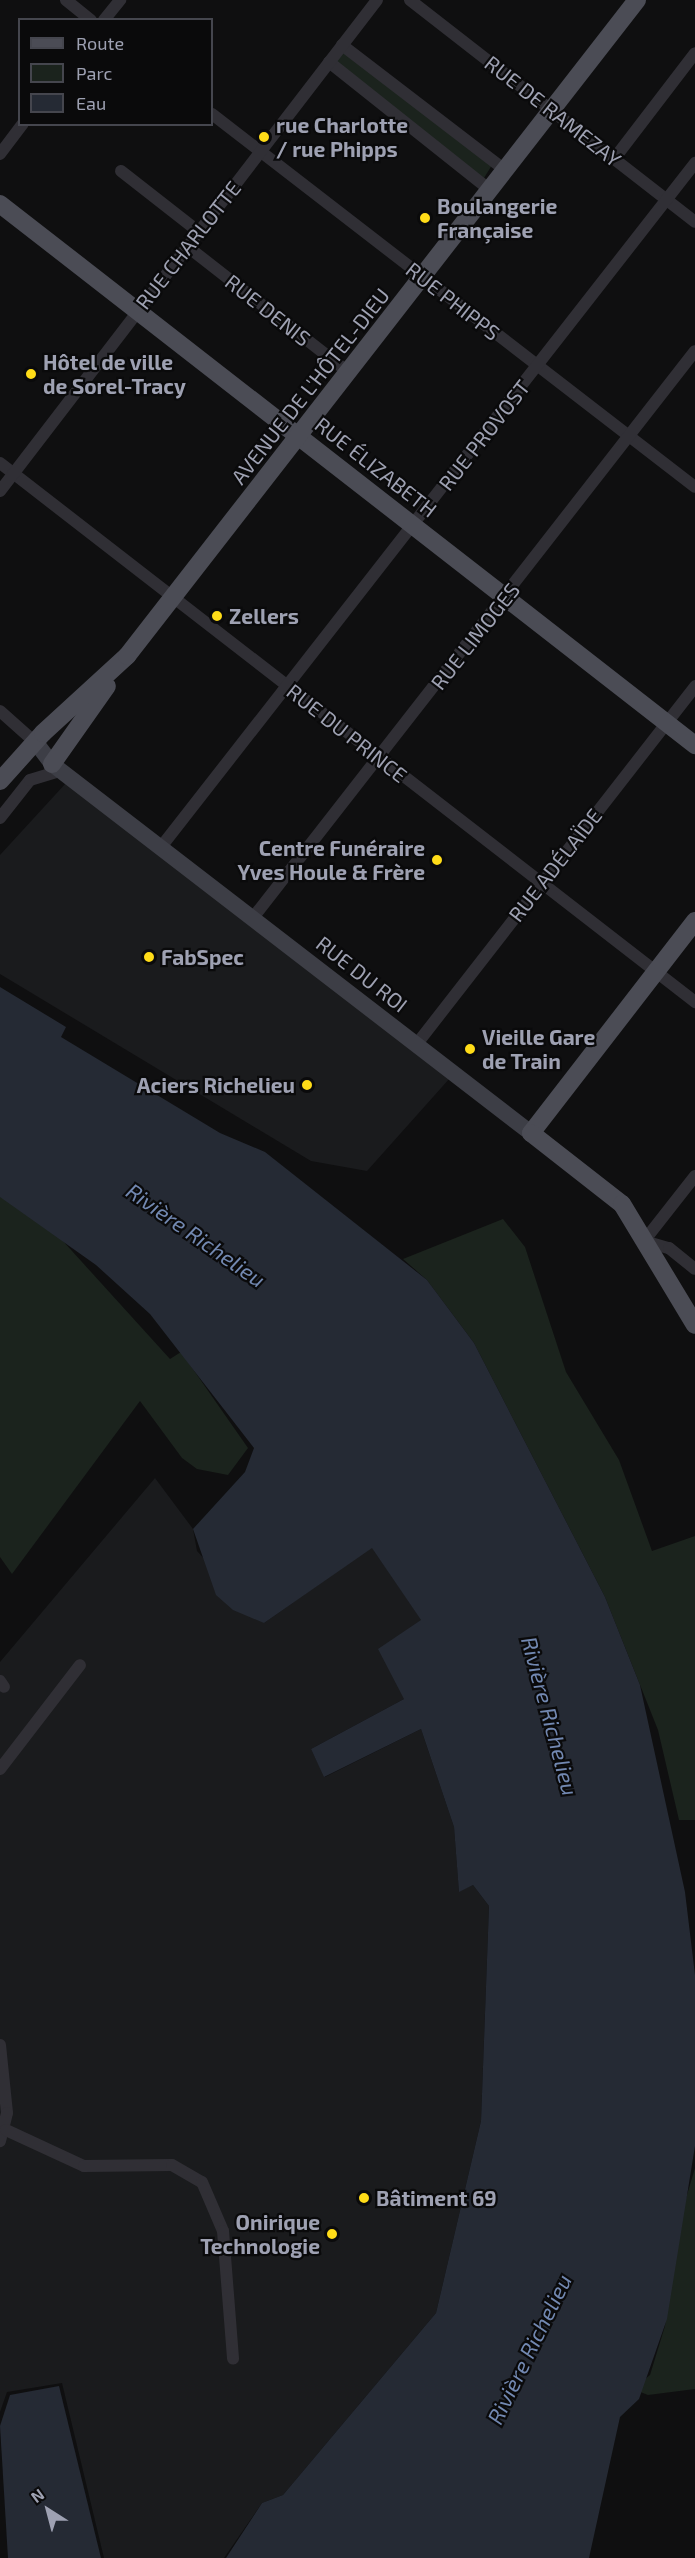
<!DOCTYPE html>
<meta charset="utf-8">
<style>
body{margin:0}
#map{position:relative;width:695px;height:2558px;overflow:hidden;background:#0f0f10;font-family:"Exo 2",sans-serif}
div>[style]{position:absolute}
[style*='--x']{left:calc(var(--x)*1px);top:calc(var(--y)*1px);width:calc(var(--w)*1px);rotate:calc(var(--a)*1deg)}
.built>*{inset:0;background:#1a1b1d}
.green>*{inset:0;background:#1b231d}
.water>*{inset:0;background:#252a34}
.minor>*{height:12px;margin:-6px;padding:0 6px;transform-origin:6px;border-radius:6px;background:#302f35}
.secondary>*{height:16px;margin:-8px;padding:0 8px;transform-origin:8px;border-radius:8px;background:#3d3e46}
.primary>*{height:18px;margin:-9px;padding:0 9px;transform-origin:9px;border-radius:9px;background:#4b4c55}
.dots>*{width:16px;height:16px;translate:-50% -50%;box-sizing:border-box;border:3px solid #0a0a0b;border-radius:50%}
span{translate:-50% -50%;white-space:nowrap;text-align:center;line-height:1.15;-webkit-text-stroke:4.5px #0a0a0b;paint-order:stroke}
.street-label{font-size:21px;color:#9ea1b2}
.poi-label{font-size:21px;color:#9ea1b2;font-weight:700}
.left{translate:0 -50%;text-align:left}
.right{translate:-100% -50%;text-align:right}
.water-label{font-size:22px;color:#7288b1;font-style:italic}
.legend{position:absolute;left:18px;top:18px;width:195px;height:108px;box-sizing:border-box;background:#0a0a0b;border:2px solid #45464e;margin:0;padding:8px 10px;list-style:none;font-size:18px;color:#9ea1b2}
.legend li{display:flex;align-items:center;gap:12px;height:30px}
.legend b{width:30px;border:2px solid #45464e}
.north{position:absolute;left:18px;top:2480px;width:60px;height:60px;-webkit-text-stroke:4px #0a0a0b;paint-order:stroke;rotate:324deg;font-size:16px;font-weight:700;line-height:24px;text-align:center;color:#9ea1b2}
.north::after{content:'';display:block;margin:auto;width:21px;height:27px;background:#9ea1b2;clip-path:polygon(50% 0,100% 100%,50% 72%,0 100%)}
</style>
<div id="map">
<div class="built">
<div style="clip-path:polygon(66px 783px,450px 1078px,367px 1171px,311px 1161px,0 974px,0 855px)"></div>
<div style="clip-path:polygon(155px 1478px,193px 1529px,197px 1551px,264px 1623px,372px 1547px,422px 1621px,404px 1699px,311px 1749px,325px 1777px,421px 1729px,454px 1827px,459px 1891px,473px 1885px,489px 1906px,481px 2121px,436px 2313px,283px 2495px,262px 2503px,224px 2558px,104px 2558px,62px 2383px,7px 2392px,0 2412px,0 1662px)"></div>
</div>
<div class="green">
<div style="clip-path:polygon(339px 45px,492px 165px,484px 178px,325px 64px)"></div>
<div style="clip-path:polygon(0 1188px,33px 1208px,170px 1359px,181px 1352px,248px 1448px,228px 1475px,197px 1469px,182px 1458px,140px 1401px,12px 1574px,0 1557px)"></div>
<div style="clip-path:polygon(503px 1219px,525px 1247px,566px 1372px,619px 1460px,652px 1551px,695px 1536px,695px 1820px,679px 1820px,658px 1730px,605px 1597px,474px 1343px,427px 1280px,403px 1259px)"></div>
<div style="clip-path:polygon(695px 2168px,695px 2389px,648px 2395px,633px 2389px,650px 2375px,665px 2326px,678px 2225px)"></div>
</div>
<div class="water">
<div style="clip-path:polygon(0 987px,66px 1027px,61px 1037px,220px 1133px,265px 1152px,427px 1280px,474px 1343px,605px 1597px,640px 1685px,685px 1892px,695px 1975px,695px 2146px,667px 2319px,639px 2399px,620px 2417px,589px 2558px,226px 2558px,262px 2503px,283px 2495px,436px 2313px,481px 2121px,489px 1906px,473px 1885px,459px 1892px,454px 1827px,421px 1729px,324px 1777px,311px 1749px,404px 1699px,378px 1649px,421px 1620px,372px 1548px,264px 1623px,233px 1610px,216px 1595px,193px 1529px,245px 1472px,254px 1448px,150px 1314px,96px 1265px,0 1197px)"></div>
<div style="clip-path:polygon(59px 2386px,101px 2558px,8px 2558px,0 2426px,10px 2395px)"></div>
</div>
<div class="minor">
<div style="--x:66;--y:0;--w:32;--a:39"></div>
<div style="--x:410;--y:0;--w:361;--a:37.9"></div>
<div style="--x:104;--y:20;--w:26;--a:-51"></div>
<div style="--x:342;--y:45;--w:205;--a:37.5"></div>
<div style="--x:329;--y:62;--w:206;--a:38.5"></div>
<div style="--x:212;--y:114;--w:610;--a:37.68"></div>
<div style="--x:0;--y:154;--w:38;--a:-53"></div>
<div style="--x:614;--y:159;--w:133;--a:-52.6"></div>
<div style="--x:121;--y:171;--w:99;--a:38"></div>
<div style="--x:188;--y:247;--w:204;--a:38"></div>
<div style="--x:0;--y:463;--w:880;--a:37.79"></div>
<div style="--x:0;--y:491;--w:619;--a:-52.48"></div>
<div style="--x:0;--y:711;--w:50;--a:41.7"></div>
<div style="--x:0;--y:818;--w:48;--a:-51.7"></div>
<div style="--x:30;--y:780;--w:31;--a:-17"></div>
<div style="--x:161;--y:847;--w:868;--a:-52.02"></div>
<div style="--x:252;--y:919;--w:720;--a:-52.05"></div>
<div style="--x:416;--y:1045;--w:455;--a:-52.1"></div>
<div style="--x:695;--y:1176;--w:83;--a:128.1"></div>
<div style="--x:644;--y:1241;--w:26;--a:16"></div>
<div style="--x:669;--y:1248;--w:33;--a:39"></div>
<div style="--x:0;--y:1681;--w:7;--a:56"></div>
<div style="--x:0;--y:1769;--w:131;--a:-52.4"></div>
<div style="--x:0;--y:2045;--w:68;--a:84.1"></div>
<div style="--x:7;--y:2113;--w:29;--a:104"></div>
<div style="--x:6;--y:2130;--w:86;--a:24.8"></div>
<div style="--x:84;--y:2166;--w:88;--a:-0.7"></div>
<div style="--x:172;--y:2165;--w:34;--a:30"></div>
<div style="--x:202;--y:2182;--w:53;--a:66.8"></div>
<div style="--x:223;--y:2231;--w:128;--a:85.5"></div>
</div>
<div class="secondary">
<div style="--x:37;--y:744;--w:25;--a:53"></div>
<div style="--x:52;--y:764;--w:605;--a:37.61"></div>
</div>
<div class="primary">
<div style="--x:0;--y:204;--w:881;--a:37.9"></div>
<div style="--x:52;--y:764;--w:95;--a:-54.8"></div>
<div style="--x:0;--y:781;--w:64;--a:-48.1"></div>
<div style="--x:43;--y:733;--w:114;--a:-42.5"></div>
<div style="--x:127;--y:656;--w:831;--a:-52.14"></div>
<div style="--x:695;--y:921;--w:268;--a:127.7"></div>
<div style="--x:531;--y:1133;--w:115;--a:38"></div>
<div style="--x:622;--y:1204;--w:141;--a:58.9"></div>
</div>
<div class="dots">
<div style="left:264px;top:137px;background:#ffdc18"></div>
<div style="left:425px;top:218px;background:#ffdc18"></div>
<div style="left:31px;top:374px;background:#ffdc18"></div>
<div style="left:217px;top:616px;background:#ffdc18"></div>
<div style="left:437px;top:860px;background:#ffdc18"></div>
<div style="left:149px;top:957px;background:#ffdc18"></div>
<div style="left:470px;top:1049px;background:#ffdc18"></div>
<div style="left:307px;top:1085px;background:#ffdc18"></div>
<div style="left:364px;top:2198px;background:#ffdc18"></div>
<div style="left:332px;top:2234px;background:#ffdc18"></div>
</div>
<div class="street-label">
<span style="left:553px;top:111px;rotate:38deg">RUE DE RAMEZAY</span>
<span style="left:188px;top:245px;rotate:-52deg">RUE CHARLOTTE</span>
<span style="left:453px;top:301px;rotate:38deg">RUE PHIPPS</span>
<span style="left:268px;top:310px;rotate:38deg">RUE DENIS</span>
<span style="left:310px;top:386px;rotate:-52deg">AVENUE DE L'HÔTEL-DIEU</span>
<span style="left:484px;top:435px;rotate:-52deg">RUE PROVOST</span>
<span style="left:376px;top:467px;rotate:38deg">RUE ÉLIZABETH</span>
<span style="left:475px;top:636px;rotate:-52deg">RUE LIMOGES</span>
<span style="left:347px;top:733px;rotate:38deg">RUE DU PRINCE</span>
<span style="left:555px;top:865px;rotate:-52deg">RUE ADÉLAÏDE</span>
<span style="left:362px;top:974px;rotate:38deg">RUE DU ROI</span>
</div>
<div class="poi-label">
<span class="left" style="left:276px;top:137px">rue Charlotte<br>/ rue Phipps</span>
<span class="left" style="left:437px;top:218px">Boulangerie<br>Française</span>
<span class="left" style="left:43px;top:374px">Hôtel de ville<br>de Sorel-Tracy</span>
<span class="left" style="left:229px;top:616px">Zellers</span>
<span class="right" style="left:425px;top:860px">Centre Funéraire<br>Yves Houle &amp; Frère</span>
<span class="left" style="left:161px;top:957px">FabSpec</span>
<span class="left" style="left:482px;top:1049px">Vieille Gare<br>de Train</span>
<span class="right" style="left:295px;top:1085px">Aciers Richelieu</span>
<span class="left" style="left:376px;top:2198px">Bâtiment 69</span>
<span class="right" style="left:320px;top:2234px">Onirique<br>Technologie</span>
</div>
<div class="water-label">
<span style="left:196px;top:1235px;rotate:35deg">Rivière Richelieu</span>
<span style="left:550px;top:1716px;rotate:75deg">Rivière Richelieu</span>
<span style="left:529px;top:2349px;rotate:-64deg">Rivière Richelieu</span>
</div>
<ul class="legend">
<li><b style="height:8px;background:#4b4c55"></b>Route</li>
<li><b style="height:16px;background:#1b231d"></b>Parc</li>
<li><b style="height:16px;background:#252a34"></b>Eau</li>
</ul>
<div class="north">N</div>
</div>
